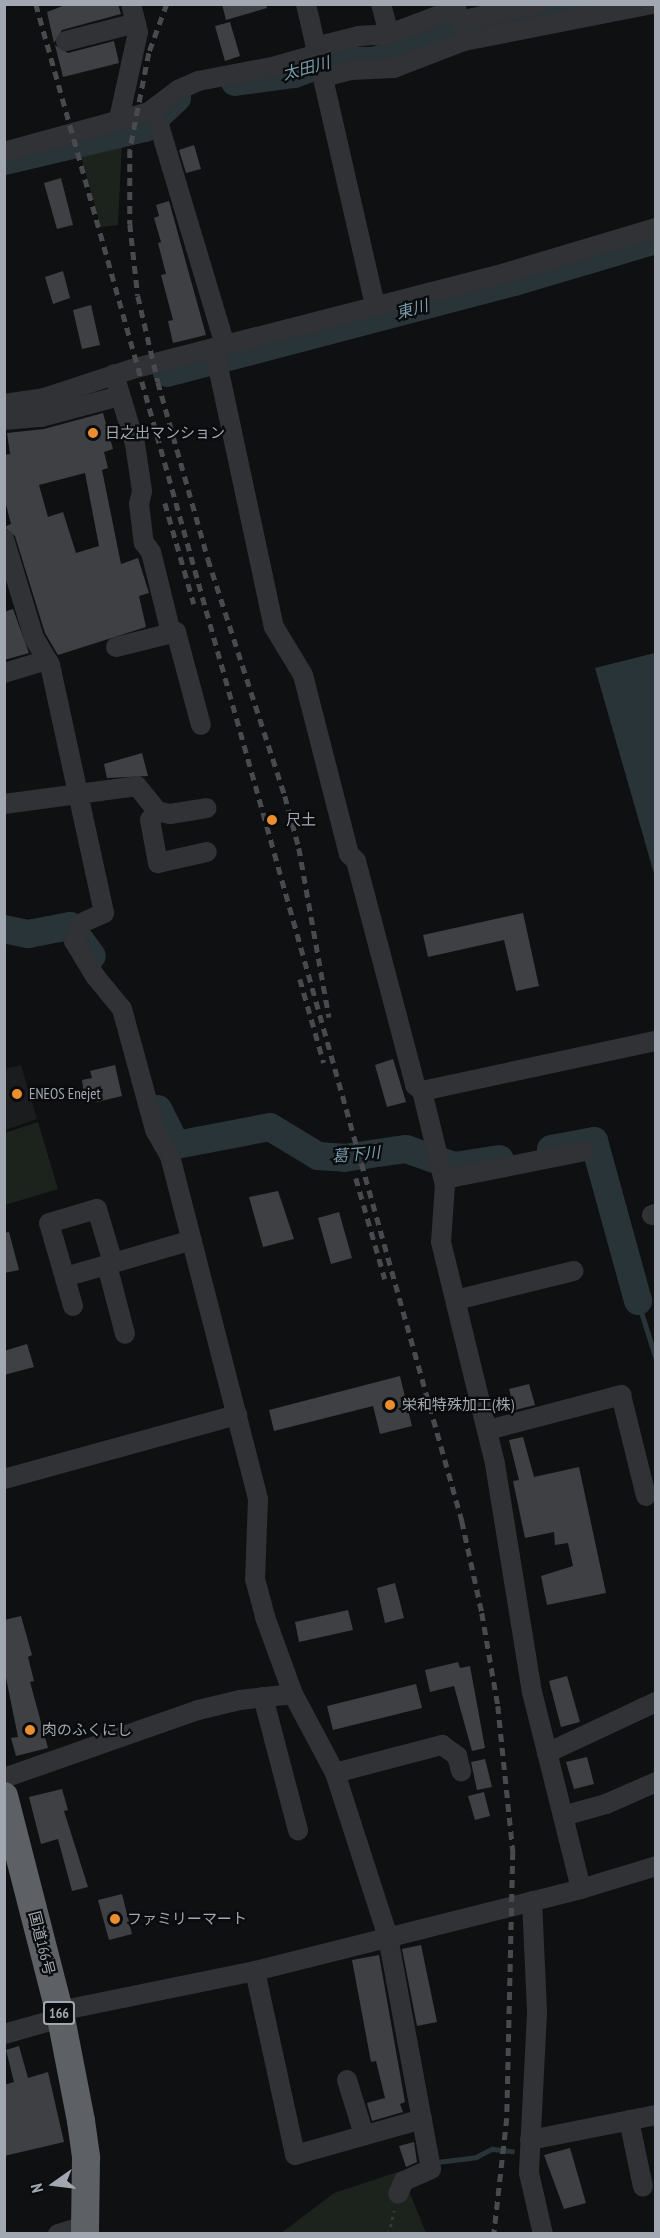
<!DOCTYPE html>
<meta charset="utf-8">
<style>
body{margin:0}
#map{position:relative;width:660px;height:2238px;overflow:hidden;background:#0f1011;font-family:"PT Sans Narrow","Noto Sans JP",sans-serif}
div>[style]{position:absolute}
[style*='--x']{left:calc(var(--x)*1px);top:calc(var(--y)*1px);width:calc(var(--w)*1px);rotate:calc(var(--a)*1deg)}
.built>*{inset:0;background:#1b1c1e}
.green>*{inset:0;background:#1c231c}
.water>*{inset:0;background:#293439}
.stream>*{height:4.5px;margin:-2.25px;padding:0 2.25px;transform-origin:2.25px;border-radius:2.25px;background:#293439}
.river>*{height:28px;margin:-14px;padding:0 14px;transform-origin:14px;border-radius:14px;background:#293439}
.building>*{inset:0;background:#3e4044}
.path>*{height:3px;margin-top:-1.5px;transform-origin:0;background:repeating-linear-gradient(90deg,#37393c 0 3px,transparent 0 7.5px)}
.minor>*{height:20px;margin:-10px;padding:0 10px;transform-origin:10px;border-radius:10px;background:#313235}
.highway>*{height:28px;margin:-14px;padding:0 14px;transform-origin:14px;border-radius:14px;background:#5d6166}
.rail>*{height:4.5px;margin-top:-2.25px;transform-origin:0;background:repeating-linear-gradient(90deg,#484a4e 0 8px,transparent 0 14px)}
.dots>*{width:16px;height:16px;translate:-50% -50%;box-sizing:border-box;border:3px solid #0a0b0c;border-radius:50%}
span{translate:-50% -50%;white-space:nowrap;text-align:center;line-height:1.15;-webkit-text-stroke:4.5px #0a0b0c;paint-order:stroke}
.shield-label span{padding:2px 4px;background:#0a0b0c;border:2px solid;border-radius:4px;-webkit-text-stroke-width:0}
.shield-label{font-size:14px;color:#a1a8b1;font-weight:700}
.poi-label{font-size:15px;color:#a1a8b1}
.left{translate:0 -50%;text-align:left}
.street-label{font-size:15px;color:#a1a8b1}
.water-label{font-size:16px;color:#789cac;font-style:italic}
.frame{position:absolute;inset:0;border:6px solid #a1a8b1;pointer-events:none}
.north{position:absolute;left:24px;top:2154px;width:60px;height:60px;-webkit-text-stroke:4px #0a0b0c;paint-order:stroke;rotate:256deg;font-size:16px;font-weight:700;line-height:24px;text-align:center;color:#a1a8b1}
.north::after{content:'';display:block;margin:auto;width:21px;height:27px;background:#a1a8b1;clip-path:polygon(50% 0,100% 100%,50% 72%,0 100%)}
</style>
<div id="map">
<div class="built">
<div style="clip-path:polygon(21px 1065px,37px 1119px,5px 1130px,5px 1069px)"></div>
</div>
<div class="green">
<div style="clip-path:polygon(122px 143px,118px 225px,101px 227px,78px 146px)"></div>
<div style="clip-path:polygon(38px 1122px,58px 1189px,5px 1205px,5px 1133px)"></div>
<div style="clip-path:polygon(401px 2171px,426px 2233px,280px 2234px,334px 2193px)"></div>
</div>
<div class="water">
<div style="clip-path:polygon(655px 653px,656px 653px,655px 877px,595px 668px)"></div>
</div>
<div class="stream">
<div style="--x:638;--y:1301;--w:60;--a:72.5"></div>
<div style="--x:437;--y:2162;--w:39;--a:-7"></div>
<div style="--x:476;--y:2157;--w:18;--a:-27"></div>
<div style="--x:492;--y:2149;--w:20;--a:6"></div>
</div>
<div class="river">
<div style="--x:235;--y:82;--w:60;--a:-7.7"></div>
<div style="--x:294;--y:74;--w:40;--a:-20.2"></div>
<div style="--x:332;--y:60;--w:41;--a:1.4"></div>
<div style="--x:373;--y:61;--w:96;--a:-18.2"></div>
<div style="--x:464;--y:31;--w:100;--a:-11.5"></div>
<div style="--x:562;--y:11;--w:49;--a:-5.8"></div>
<div style="--x:4;--y:161;--w:145;--a:-13.2"></div>
<div style="--x:145;--y:128;--w:44;--a:-43.2"></div>
<div style="--x:167;--y:373;--w:359;--a:-14.7"></div>
<div style="--x:514;--y:282;--w:148;--a:-16.5"></div>
<div style="--x:4;--y:929;--w:25;--a:12"></div>
<div style="--x:28;--y:934;--w:43;--a:-10.8"></div>
<div style="--x:70;--y:926;--w:37;--a:54"></div>
<div style="--x:158;--y:1109;--w:40;--a:63.4"></div>
<div style="--x:176;--y:1145;--w:96;--a:-10.8"></div>
<div style="--x:270;--y:1127;--w:56;--a:31.1"></div>
<div style="--x:318;--y:1156;--w:26;--a:4"></div>
<div style="--x:344;--y:1158;--w:63;--a:-8.3"></div>
<div style="--x:406;--y:1149;--w:51;--a:19.5"></div>
<div style="--x:454;--y:1166;--w:46;--a:-8.8"></div>
<div style="--x:551;--y:1149;--w:44;--a:-10.5"></div>
<div style="--x:594;--y:1141;--w:166;--a:74.6"></div>
</div>
<div class="building">
<div style="clip-path:polygon(68px 4px,118px 4px,121px 14px,62px 30px,54px 43px,47px 12px)"></div>
<div style="clip-path:polygon(222px 4px,266px 4px,267px 8px,226px 20px)"></div>
<div style="clip-path:polygon(230px 22px,240px 56px,225px 61px,215px 26px)"></div>
<div style="clip-path:polygon(114px 41px,119px 63px,63px 77px,55px 45px,68px 53px)"></div>
<div style="clip-path:polygon(194px 145px,201px 169px,186px 173px,179px 150px)"></div>
<div style="clip-path:polygon(61px 178px,73px 225px,57px 229px,44px 183px)"></div>
<div style="clip-path:polygon(169px 201px,206px 335px,173px 343px,168px 321px,173px 320px,161px 275px,166px 274px,158px 243px,161px 242px,154px 218px,159px 216px,156px 205px)"></div>
<div style="clip-path:polygon(63px 271px,70px 298px,53px 304px,45px 277px)"></div>
<div style="clip-path:polygon(91px 305px,100px 345px,82px 349px,73px 310px)"></div>
<div style="clip-path:polygon(evenodd,103px 413px,113px 449px,104px 452px,108px 468px,102px 470px,121px 564px,138px 558px,149px 593px,139px 596px,146px 627px,58px 655px,45px 633px,15px 536px,4px 527px,11px 524px,4px 497px,4px 455px,10px 454px,7px 433px,44px 429px,103px 413px,85px 473px,99px 546px,76px 553px,63px 512px,48px 517px,39px 485px,85px 473px)"></div>
<div style="clip-path:polygon(13px 609px,29px 653px,4px 660px,4px 612px)"></div>
<div style="clip-path:polygon(142px 753px,148px 776px,107px 778px,104px 764px)"></div>
<div style="clip-path:polygon(523px 913px,539px 986px,516px 991px,504px 940px,428px 957px,423px 935px)"></div>
<div style="clip-path:polygon(393px 1059px,406px 1102px,387px 1107px,375px 1065px)"></div>
<div style="clip-path:polygon(115px 1065px,122px 1096px,97px 1102px,94px 1091px,84px 1093px,82px 1080px,92px 1078px,90px 1071px)"></div>
<div style="clip-path:polygon(278px 1191px,294px 1239px,263px 1247px,249px 1197px)"></div>
<div style="clip-path:polygon(339px 1212px,352px 1258px,331px 1264px,318px 1218px)"></div>
<div style="clip-path:polygon(9px 1232px,19px 1270px,4px 1273px,4px 1233px)"></div>
<div style="clip-path:polygon(27px 1344px,34px 1367px,4px 1375px,4px 1351px)"></div>
<div style="clip-path:polygon(400px 1376px,412px 1426px,380px 1434px,373px 1406px,274px 1431px,269px 1410px)"></div>
<div style="clip-path:polygon(529px 1384px,535px 1405px,515px 1410px,509px 1389px)"></div>
<div style="clip-path:polygon(523px 1437px,534px 1477px,579px 1467px,606px 1593px,547px 1605px,541px 1576px,573px 1566px,568px 1543px,555px 1545px,554px 1532px,525px 1538px,513px 1481px,519px 1480px,509px 1440px)"></div>
<div style="clip-path:polygon(395px 1583px,404px 1618px,385px 1623px,377px 1588px)"></div>
<div style="clip-path:polygon(348px 1610px,353px 1630px,299px 1642px,295px 1622px)"></div>
<div style="clip-path:polygon(21px 1616px,32px 1655px,28px 1657px,34px 1681px,30px 1682px,48px 1748px,16px 1756px,11px 1738px,18px 1737px,4px 1668px,4px 1620px)"></div>
<div style="clip-path:polygon(458px 1662px,460px 1668px,470px 1666px,485px 1748px,472px 1751px,454px 1686px,430px 1692px,425px 1670px)"></div>
<div style="clip-path:polygon(567px 1676px,580px 1722px,561px 1727px,549px 1681px)"></div>
<div style="clip-path:polygon(416px 1684px,422px 1708px,333px 1730px,327px 1706px)"></div>
<div style="clip-path:polygon(587px 1757px,594px 1784px,574px 1789px,566px 1762px)"></div>
<div style="clip-path:polygon(485px 1759px,492px 1787px,477px 1790px,471px 1762px)"></div>
<div style="clip-path:polygon(62px 1789px,68px 1810px,64px 1811px,88px 1887px,72px 1891px,58px 1839px,41px 1844px,29px 1797px)"></div>
<div style="clip-path:polygon(484px 1792px,490px 1816px,475px 1820px,468px 1796px)"></div>
<div style="clip-path:polygon(122px 1894px,132px 1934px,109px 1940px,98px 1900px)"></div>
<div style="clip-path:polygon(421px 1945px,437px 2022px,417px 2026px,402px 1949px)"></div>
<div style="clip-path:polygon(379px 1955px,405px 2102px,400px 2104px,403px 2112px,372px 2121px,367px 2103px,385px 2098px,376px 2061px,371px 2062px,352px 1960px)"></div>
<div style="clip-path:polygon(19px 2046px,28px 2078px,48px 2072px,64px 2142px,4px 2156px,4px 2085px,14px 2082px,6px 2050px)"></div>
<div style="clip-path:polygon(414px 2142px,417px 2162px,406px 2167px,399px 2146px)"></div>
<div style="clip-path:polygon(570px 2148px,586px 2203px,564px 2209px,544px 2155px)"></div>
</div>
<div class="path">
<div style="--x:389;--y:2234;--w:24;--a:-78"></div>
</div>
<div class="minor">
<div style="--x:306;--y:4;--w:309;--a:77.1"></div>
<div style="--x:381;--y:4;--w:31;--a:75"></div>
<div style="--x:455;--y:4;--w:17;--a:77"></div>
<div style="--x:459;--y:21;--w:80;--a:-12.3"></div>
<div style="--x:66;--y:41;--w:72;--a:-14.4"></div>
<div style="--x:323;--y:77;--w:29;--a:-14"></div>
<div style="--x:351;--y:70;--w:43;--a:-2.7"></div>
<div style="--x:394;--y:68;--w:75;--a:-21.1"></div>
<div style="--x:464;--y:41;--w:192;--a:-11.1"></div>
<div style="--x:119;--y:119;--w:89;--a:-77.7"></div>
<div style="--x:138;--y:32;--w:29;--a:-104"></div>
<div style="--x:159;--y:125;--w:230;--a:73.3"></div>
<div style="--x:4;--y:152;--w:150;--a:-15.4"></div>
<div style="--x:149;--y:112;--w:36;--a:-37"></div>
<div style="--x:178;--y:90;--w:22;--a:-24"></div>
<div style="--x:198;--y:81;--w:75;--a:-10.7"></div>
<div style="--x:272;--y:67;--w:48;--a:-15.8"></div>
<div style="--x:318;--y:54;--w:13;--a:-48"></div>
<div style="--x:327;--y:44;--w:33;--a:-14"></div>
<div style="--x:359;--y:36;--w:30;--a:-4"></div>
<div style="--x:389;--y:34;--w:72;--a:-20.5"></div>
<div style="--x:214;--y:348;--w:285;--a:77.9"></div>
<div style="--x:274;--y:627;--w:56;--a:58.9"></div>
<div style="--x:303;--y:675;--w:185;--a:75.6"></div>
<div style="--x:349;--y:854;--w:10;--a:45"></div>
<div style="--x:356;--y:861;--w:232;--a:75.2"></div>
<div style="--x:415;--y:1085;--w:9;--a:41"></div>
<div style="--x:422;--y:1091;--w:97;--a:76.3"></div>
<div style="--x:445;--y:1185;--w:57;--a:94"></div>
<div style="--x:441;--y:1242;--w:228;--a:76.3"></div>
<div style="--x:495;--y:1464;--w:231;--a:80.8"></div>
<div style="--x:532;--y:1692;--w:203;--a:76"></div>
<div style="--x:114;--y:374;--w:73;--a:73.3"></div>
<div style="--x:135;--y:444;--w:48;--a:81.5"></div>
<div style="--x:142;--y:491;--w:13;--a:103"></div>
<div style="--x:139;--y:504;--w:39;--a:83"></div>
<div style="--x:144;--y:543;--w:11;--a:52"></div>
<div style="--x:151;--y:552;--w:83;--a:76.1"></div>
<div style="--x:4;--y:404;--w:40;--a:-8.5"></div>
<div style="--x:44;--y:398;--w:97;--a:-18.1"></div>
<div style="--x:136;--y:368;--w:381;--a:-14.4"></div>
<div style="--x:505;--y:273;--w:158;--a:-16.6"></div>
<div style="--x:4;--y:420;--w:37;--a:-5"></div>
<div style="--x:41;--y:417;--w:82;--a:-14.9"></div>
<div style="--x:4;--y:539;--w:103;--a:73.1"></div>
<div style="--x:34;--y:638;--w:31;--a:59"></div>
<div style="--x:50;--y:665;--w:254;--a:77.7"></div>
<div style="--x:104;--y:913;--w:24;--a:156"></div>
<div style="--x:82;--y:923;--w:20;--a:114"></div>
<div style="--x:74;--y:941;--w:41;--a:59"></div>
<div style="--x:95;--y:976;--w:43;--a:50.7"></div>
<div style="--x:122;--y:1009;--w:125;--a:74.7"></div>
<div style="--x:155;--y:1130;--w:30;--a:60"></div>
<div style="--x:170;--y:1156;--w:354;--a:75.6"></div>
<div style="--x:258;--y:1499;--w:80;--a:92.1"></div>
<div style="--x:255;--y:1579;--w:39;--a:75"></div>
<div style="--x:265;--y:1617;--w:82;--a:70"></div>
<div style="--x:293;--y:1694;--w:89;--a:62"></div>
<div style="--x:335;--y:1773;--w:172;--a:72.1"></div>
<div style="--x:388;--y:1937;--w:236;--a:79.5"></div>
<div style="--x:431;--y:2169;--w:30;--a:156"></div>
<div style="--x:404;--y:2181;--w:14;--a:115"></div>
<div style="--x:116;--y:647;--w:62;--a:-14"></div>
<div style="--x:176;--y:632;--w:96;--a:75"></div>
<div style="--x:4;--y:673;--w:45;--a:-16.8"></div>
<div style="--x:4;--y:804;--w:134;--a:-7.7"></div>
<div style="--x:137;--y:786;--w:32;--a:51"></div>
<div style="--x:157;--y:811;--w:13;--a:13"></div>
<div style="--x:170;--y:814;--w:37;--a:-9"></div>
<div style="--x:157;--y:811;--w:11;--a:128"></div>
<div style="--x:150;--y:820;--w:44;--a:79.5"></div>
<div style="--x:158;--y:863;--w:50;--a:-12.7"></div>
<div style="--x:422;--y:1091;--w:239;--a:-12.1"></div>
<div style="--x:444;--y:1179;--w:144;--a:-11.2"></div>
<div style="--x:652;--y:1215;--w:4;--a:-14"></div>
<div style="--x:107;--y:1265;--w:71;--a:75.4"></div>
<div style="--x:65;--y:1277;--w:132;--a:-16.2"></div>
<div style="--x:456;--y:1300;--w:121;--a:-13.9"></div>
<div style="--x:73;--y:1306;--w:86;--a:-106.1"></div>
<div style="--x:49;--y:1223;--w:50;--a:-16.3"></div>
<div style="--x:97;--y:1209;--w:56;--a:73.5"></div>
<div style="--x:488;--y:1430;--w:138;--a:-14.7"></div>
<div style="--x:621;--y:1395;--w:104;--a:76.1"></div>
<div style="--x:4;--y:1479;--w:242;--a:-15.4"></div>
<div style="--x:263;--y:1697;--w:138;--a:75.3"></div>
<div style="--x:547;--y:1753;--w:120;--a:-25.1"></div>
<div style="--x:335;--y:1773;--w:111;--a:-14.7"></div>
<div style="--x:442;--y:1745;--w:19;--a:36"></div>
<div style="--x:457;--y:1756;--w:16;--a:75"></div>
<div style="--x:4;--y:1778;--w:206;--a:-19.3"></div>
<div style="--x:198;--y:1710;--w:43;--a:-13.4"></div>
<div style="--x:240;--y:1700;--w:53;--a:-6.5"></div>
<div style="--x:563;--y:1816;--w:45;--a:-15.6"></div>
<div style="--x:606;--y:1804;--w:55;--a:-23.7"></div>
<div style="--x:532;--y:1901;--w:112;--a:87.4"></div>
<div style="--x:537;--y:2013;--w:160;--a:92.9"></div>
<div style="--x:529;--y:2173;--w:63;--a:77.1"></div>
<div style="--x:255;--y:1971;--w:188;--a:77.7"></div>
<div style="--x:295;--y:2155;--w:132;--a:-15.8"></div>
<div style="--x:59;--y:2011;--w:200;--a:-11.5"></div>
<div style="--x:255;--y:1971;--w:336;--a:-14.1"></div>
<div style="--x:581;--y:1889;--w:78;--a:-17"></div>
<div style="--x:4;--y:2034;--w:59;--a:-15.7"></div>
<div style="--x:347;--y:2080;--w:58;--a:72.8"></div>
<div style="--x:629;--y:2120;--w:68;--a:78.2"></div>
<div style="--x:530;--y:2140;--w:128;--a:-11.2"></div>
<div style="--x:58;--y:2234;--w:28;--a:-17"></div>
</div>
<div class="highway">
<div style="--x:4;--y:1796;--w:229;--a:75.6"></div>
<div style="--x:61;--y:2018;--w:105;--a:79"></div>
<div style="--x:81;--y:2121;--w:37;--a:82"></div>
<div style="--x:86;--y:2158;--w:76;--a:90.8"></div>
</div>
<div class="rail">
<div style="--x:36;--y:4;--w:1576;--a:74.31"></div>
<div style="--x:462;--y:1521;--w:94;--a:77.7"></div>
<div style="--x:482;--y:1613;--w:94;--a:80.2"></div>
<div style="--x:498;--y:1706;--w:147;--a:84.1"></div>
<div style="--x:513;--y:1852;--w:266;--a:91.3"></div>
<div style="--x:507;--y:2118;--w:117;--a:96.4"></div>
<div style="--x:167;--y:4;--w:52;--a:110.2"></div>
<div style="--x:149;--y:53;--w:99;--a:101.1"></div>
<div style="--x:130;--y:150;--w:74;--a:90"></div>
<div style="--x:130;--y:224;--w:72;--a:83.7"></div>
<div style="--x:138;--y:296;--w:88;--a:76.9"></div>
<div style="--x:158;--y:382;--w:184;--a:74.2"></div>
<div style="--x:208;--y:559;--w:249;--a:72"></div>
<div style="--x:285;--y:796;--w:54;--a:74.9"></div>
<div style="--x:299;--y:848;--w:172;--a:79.9"></div>
<div style="--x:165;--y:503;--w:105;--a:74"></div>
<div style="--x:300;--y:979;--w:87;--a:74.1"></div>
<div style="--x:356;--y:1178;--w:105;--a:74"></div>
</div>
<div class="dots">
<div style="left:93px;top:433px;background:#eb8e2d"></div>
<div style="left:272px;top:820px;background:#eb8e2d"></div>
<div style="left:17px;top:1094px;background:#eb8e2d"></div>
<div style="left:390px;top:1405px;background:#eb8e2d"></div>
<div style="left:30px;top:1730px;background:#eb8e2d"></div>
<div style="left:115px;top:1919px;background:#eb8e2d"></div>
</div>
<div class="shield-label">
<span style="left:59px;top:2013px">166</span>
</div>
<div class="poi-label">
<span class="left" style="left:105px;top:433px">日之出マンション</span>
<span class="left" style="left:286px;top:820px">尺土</span>
<span class="left" style="left:29px;top:1094px">ENEOS Enejet</span>
<span class="left" style="left:402px;top:1405px">栄和特殊加工(株)</span>
<span class="left" style="left:42px;top:1730px">肉のふくにし</span>
<span class="left" style="left:127px;top:1919px">ファミリーマート</span>
</div>
<div class="street-label">
<span style="left:42px;top:1943px;rotate:76deg">国道166号</span>
</div>
<div class="water-label">
<span style="left:306px;top:68px;rotate:-15deg">太田川</span>
<span style="left:412px;top:309px;rotate:-15deg">東川</span>
<span style="left:356px;top:1154px;rotate:-5deg">葛下川</span>
</div>
<div class="frame"></div>
<div class="north">N</div>
</div>
